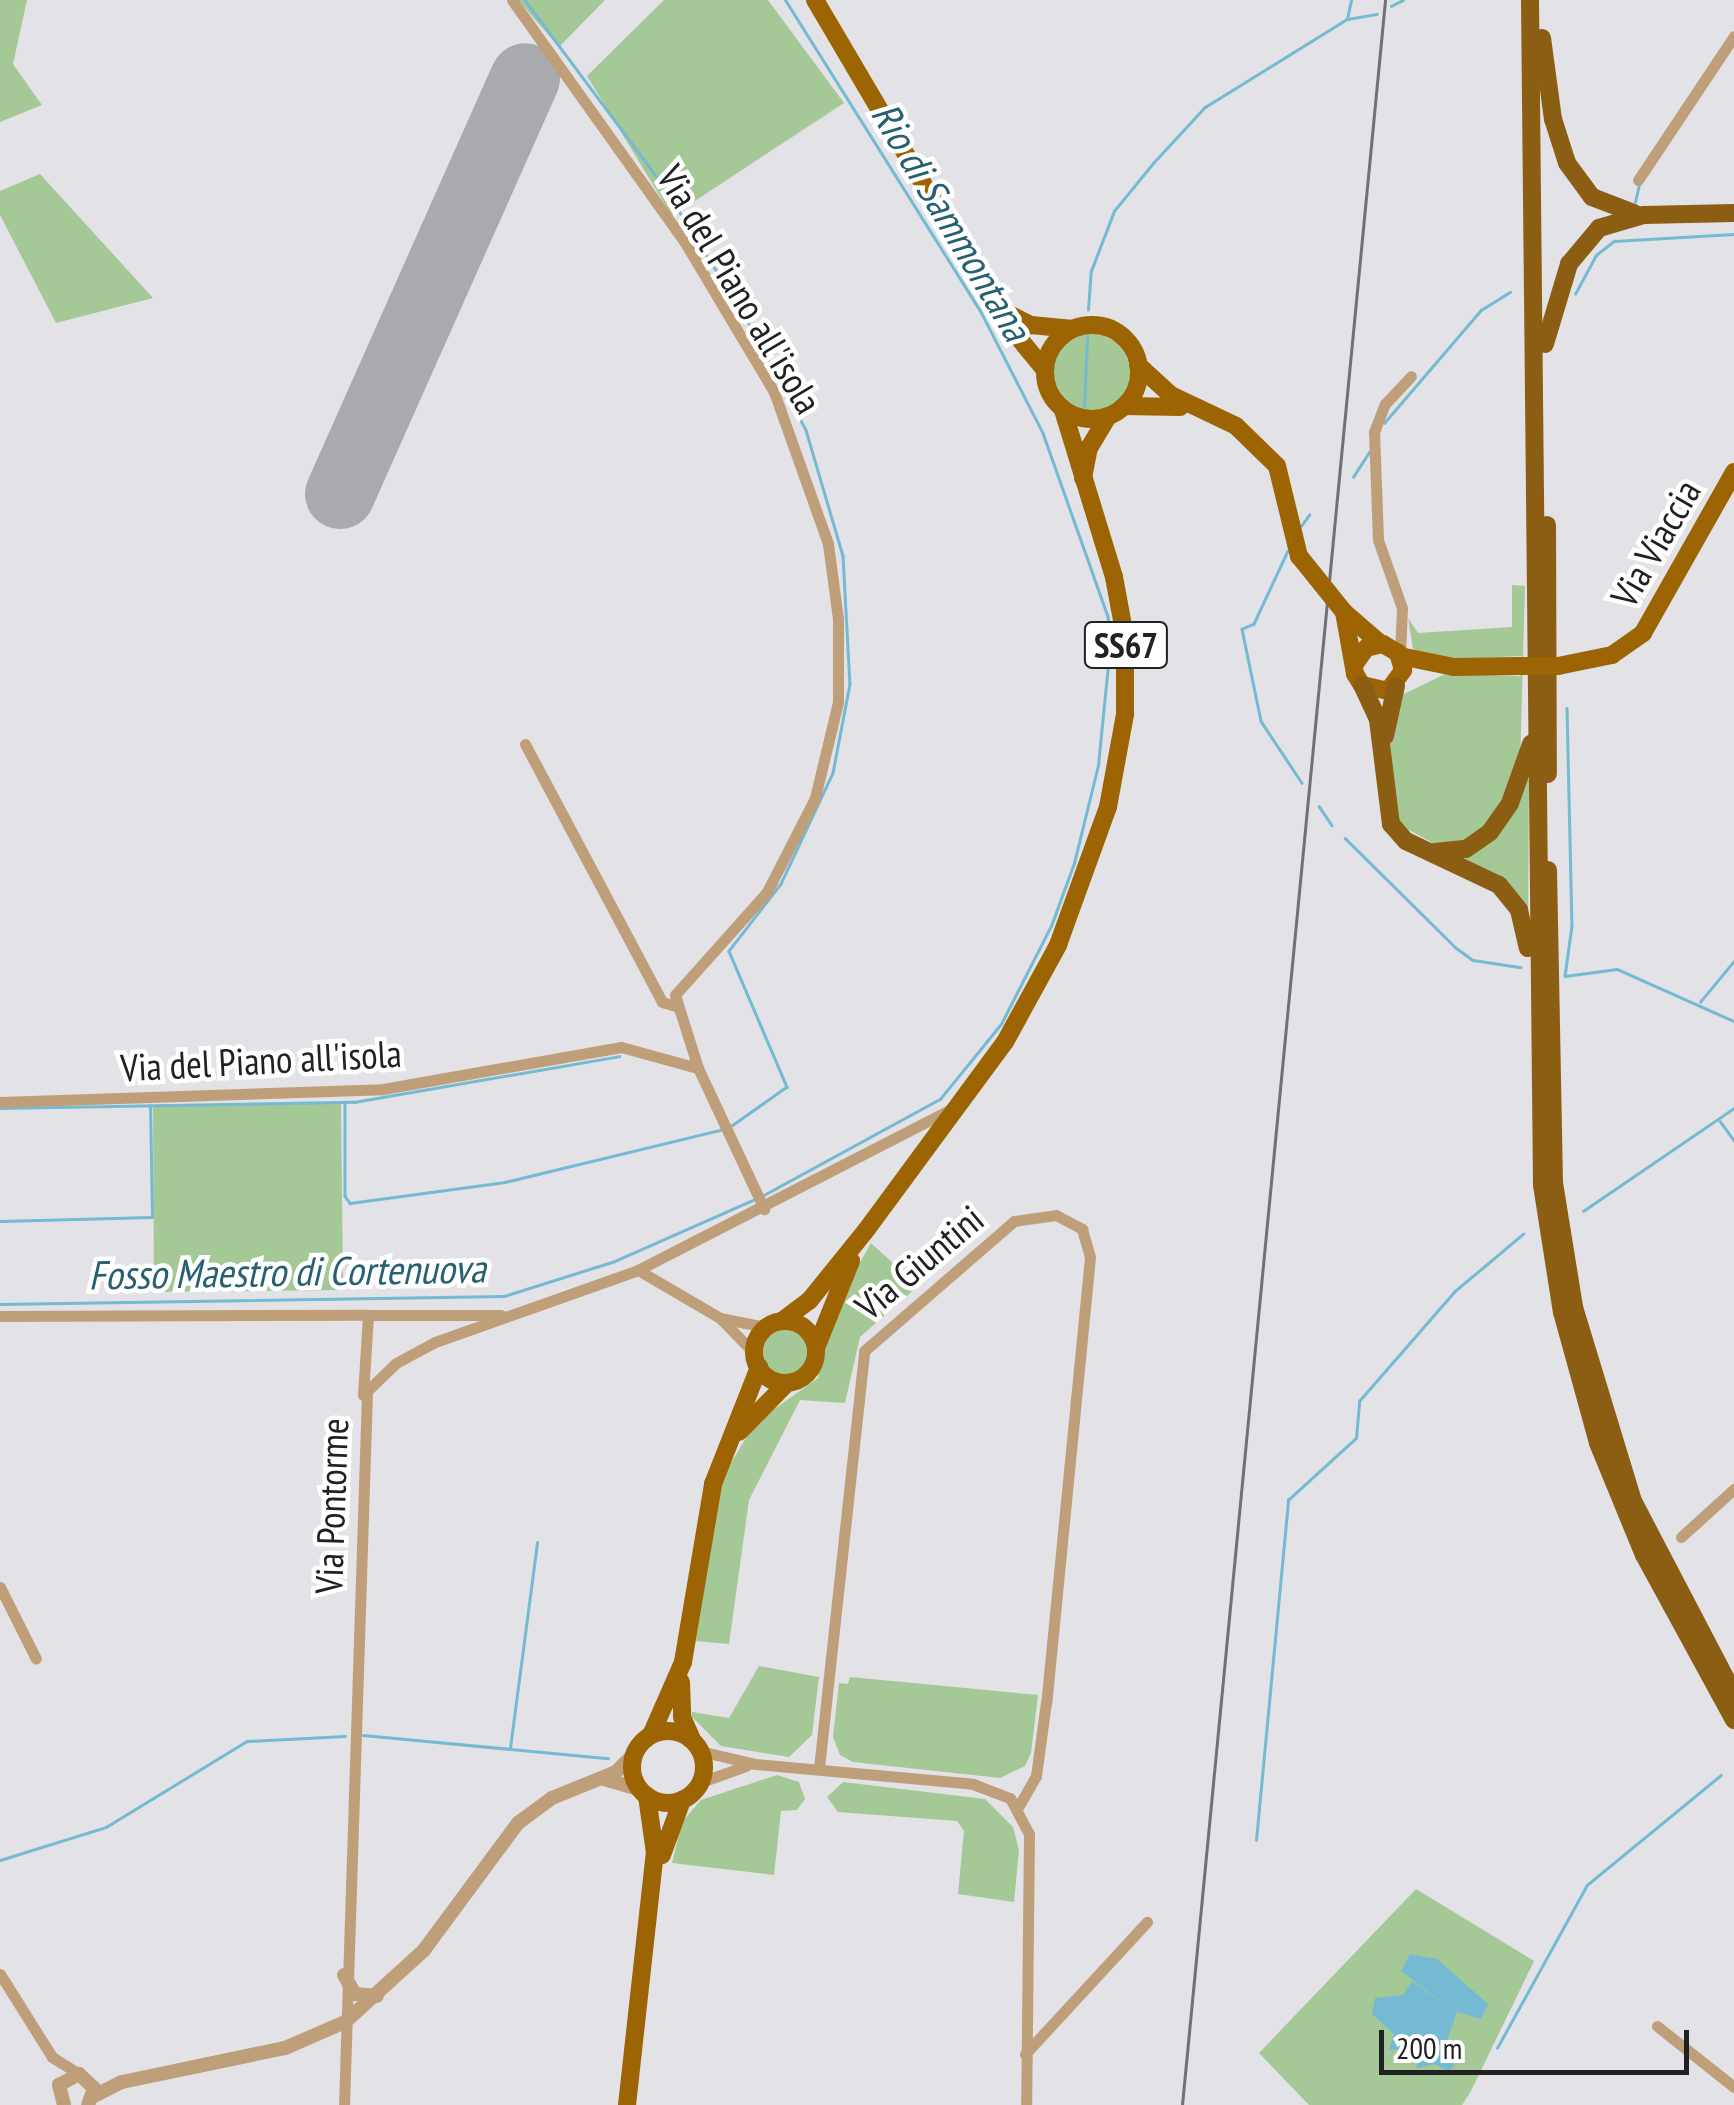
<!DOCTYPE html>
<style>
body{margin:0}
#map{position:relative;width:1734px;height:2105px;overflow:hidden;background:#e2e2e7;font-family:"PT Sans Narrow",sans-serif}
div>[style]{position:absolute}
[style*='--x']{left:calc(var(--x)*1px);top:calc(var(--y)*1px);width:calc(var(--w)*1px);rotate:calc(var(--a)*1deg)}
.green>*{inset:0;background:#a5c897}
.round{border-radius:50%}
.water>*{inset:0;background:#73bad2}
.stream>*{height:2.5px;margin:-1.25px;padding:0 1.25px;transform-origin:1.25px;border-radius:1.25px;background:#73bad2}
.runway>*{height:70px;margin:-35px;padding:0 35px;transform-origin:35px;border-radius:35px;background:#a9aaad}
.minor>*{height:11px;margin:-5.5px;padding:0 5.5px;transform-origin:5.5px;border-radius:5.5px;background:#bf9f7a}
.tertiary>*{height:14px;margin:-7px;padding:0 7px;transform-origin:7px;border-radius:7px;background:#bf9f7a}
.primary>*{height:18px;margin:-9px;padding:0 9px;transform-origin:9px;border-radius:9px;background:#9c6402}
.primary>.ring{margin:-9px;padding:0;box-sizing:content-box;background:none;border:18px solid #9c6402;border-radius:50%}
.trunk>*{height:18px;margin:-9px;padding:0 9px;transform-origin:9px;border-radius:9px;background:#8c5e13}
.rail>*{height:2.5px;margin:-1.25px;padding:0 1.25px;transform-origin:1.25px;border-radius:1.25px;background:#707173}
.primary-bridge>*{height:18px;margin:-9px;padding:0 9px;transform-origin:9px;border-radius:9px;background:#9c6402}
span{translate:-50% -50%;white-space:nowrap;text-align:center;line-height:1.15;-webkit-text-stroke:9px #fff;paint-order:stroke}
.shield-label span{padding:2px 8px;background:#fff;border:2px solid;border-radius:8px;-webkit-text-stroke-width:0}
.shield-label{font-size:35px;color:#202122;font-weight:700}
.street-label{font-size:38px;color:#202122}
.water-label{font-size:40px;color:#266071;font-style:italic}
.scale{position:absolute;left:1379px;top:2030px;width:310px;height:45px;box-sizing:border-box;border:5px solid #202122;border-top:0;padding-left:12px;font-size:30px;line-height:35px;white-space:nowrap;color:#202122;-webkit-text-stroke:8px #fff;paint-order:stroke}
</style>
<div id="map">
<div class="green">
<div style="clip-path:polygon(0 0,27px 0,13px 64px,42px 105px,0 122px)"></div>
<div style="clip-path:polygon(518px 0,605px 0,559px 47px)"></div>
<div style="clip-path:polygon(664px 0,768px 0,844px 103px,672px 216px,587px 76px)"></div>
<div style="clip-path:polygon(40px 174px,153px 298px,56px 323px,0 215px,0 191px)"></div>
<div class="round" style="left:1052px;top:334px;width:78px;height:78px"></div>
<div style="clip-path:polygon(1512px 585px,1525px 586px,1520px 767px,1484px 833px,1442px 848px,1400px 825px,1391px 804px,1389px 741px,1402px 695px,1445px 674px,1520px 676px,1522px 656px,1434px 660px,1413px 649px,1408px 618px,1418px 633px,1512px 627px)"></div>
<div style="clip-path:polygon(1527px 777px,1529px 780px,1528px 920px,1459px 857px)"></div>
<div style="clip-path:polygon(341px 1103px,343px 1290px,154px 1292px,153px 1105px)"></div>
<div style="clip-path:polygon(871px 1243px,918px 1286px,860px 1337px,845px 1403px,800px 1400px,749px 1500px,729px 1644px,696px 1641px,714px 1508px,725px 1473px,755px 1423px,818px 1378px,831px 1315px)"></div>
<div class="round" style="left:763px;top:1330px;width:44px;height:44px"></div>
<div style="clip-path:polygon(759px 1666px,819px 1677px,812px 1735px,789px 1757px,721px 1746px,692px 1717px,692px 1712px,729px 1718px)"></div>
<div style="clip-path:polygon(850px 1677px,1038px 1695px,1031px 1753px,1025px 1766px,1000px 1778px,853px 1762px,840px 1755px,833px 1737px,839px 1683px,848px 1684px)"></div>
<div style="clip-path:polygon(777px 1775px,799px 1782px,805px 1799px,797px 1810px,781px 1811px,774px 1875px,672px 1863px,682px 1822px,701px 1800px)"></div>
<div style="clip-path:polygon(843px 1782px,985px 1799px,1013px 1827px,1019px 1850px,1014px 1902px,958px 1894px,964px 1831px,957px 1821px,838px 1812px,827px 1797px)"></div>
<div style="clip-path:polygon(1416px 1889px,1534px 1961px,1471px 2091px,1462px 2105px,1309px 2105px,1259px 2053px)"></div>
</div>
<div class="water">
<div style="clip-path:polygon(1410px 1954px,1437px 1959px,1488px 2004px,1481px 2019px,1457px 2012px,1447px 2040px,1458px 2055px,1450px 2072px,1435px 2064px,1416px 2068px,1420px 2057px,1414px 2049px,1389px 2050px,1394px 2034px,1372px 2014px,1375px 1998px,1403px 1995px,1412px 1981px,1450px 2008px,1401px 1971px)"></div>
</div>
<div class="stream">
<div style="--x:525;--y:0;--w:229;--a:53.3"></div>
<div style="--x:662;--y:184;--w:158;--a:57.9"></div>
<div style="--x:746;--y:318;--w:127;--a:61.8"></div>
<div style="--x:806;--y:430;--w:131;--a:73.6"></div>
<div style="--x:843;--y:556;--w:128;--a:86.9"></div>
<div style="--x:850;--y:684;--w:91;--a:100.8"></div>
<div style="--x:833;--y:773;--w:123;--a:115.1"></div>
<div style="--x:781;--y:884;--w:85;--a:127.8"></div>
<div style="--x:729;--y:951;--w:148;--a:66.9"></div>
<div style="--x:787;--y:1087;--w:67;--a:144.7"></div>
<div style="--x:1391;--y:6;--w:13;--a:-27"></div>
<div style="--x:1348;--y:19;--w:29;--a:-10"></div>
<div style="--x:1635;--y:202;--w:18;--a:-77"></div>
<div style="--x:1575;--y:294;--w:44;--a:-61.7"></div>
<div style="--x:1596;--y:255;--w:23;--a:-38"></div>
<div style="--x:1614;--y:241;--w:120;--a:-3.3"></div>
<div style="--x:1088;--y:310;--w:39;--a:-86"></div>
<div style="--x:1091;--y:271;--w:64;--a:-69"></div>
<div style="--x:1114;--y:211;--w:63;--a:-50.8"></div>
<div style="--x:1154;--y:162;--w:75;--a:-47.2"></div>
<div style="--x:1205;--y:107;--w:167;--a:-31.8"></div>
<div style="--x:1347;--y:19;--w:19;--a:-78"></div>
<div style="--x:1084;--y:407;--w:69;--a:-87.5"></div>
<div style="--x:1384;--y:423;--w:149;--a:-49.4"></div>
<div style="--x:1481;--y:310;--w:34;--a:-32"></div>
<div style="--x:1353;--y:477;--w:30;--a:-57"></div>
<div style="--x:1301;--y:526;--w:14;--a:-54"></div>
<div style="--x:1288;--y:551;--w:81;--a:115"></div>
<div style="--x:1254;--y:624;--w:13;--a:157"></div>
<div style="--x:1242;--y:629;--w:94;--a:78.3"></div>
<div style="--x:1261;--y:721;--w:74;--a:56.5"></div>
<div style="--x:1567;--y:708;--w:218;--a:88.7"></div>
<div style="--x:1572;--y:926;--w:50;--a:98"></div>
<div style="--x:1565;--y:976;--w:52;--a:-7.7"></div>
<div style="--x:1617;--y:969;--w:128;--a:24"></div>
<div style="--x:1319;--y:806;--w:23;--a:56"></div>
<div style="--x:1345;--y:838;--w:155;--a:44.7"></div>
<div style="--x:1455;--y:947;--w:22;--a:36"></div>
<div style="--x:1473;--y:960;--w:48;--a:8.5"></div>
<div style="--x:1700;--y:1002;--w:53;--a:-50.3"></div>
<div style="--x:345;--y:1102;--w:94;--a:90"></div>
<div style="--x:345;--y:1196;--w:9;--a:54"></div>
<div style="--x:350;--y:1203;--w:156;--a:-7.7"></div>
<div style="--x:505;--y:1182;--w:221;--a:-13.6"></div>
<div style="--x:0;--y:1108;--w:354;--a:-1"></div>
<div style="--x:354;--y:1102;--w:269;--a:-9.8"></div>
<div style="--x:1720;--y:1121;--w:24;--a:54"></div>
<div style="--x:762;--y:1196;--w:203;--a:-28.6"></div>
<div style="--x:940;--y:1099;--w:97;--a:-50.9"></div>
<div style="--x:1001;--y:1024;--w:110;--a:-63"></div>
<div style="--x:1051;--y:926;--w:67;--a:-69.9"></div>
<div style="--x:1074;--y:863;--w:101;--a:-76.2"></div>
<div style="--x:1098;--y:765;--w:111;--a:-84.3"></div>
<div style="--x:1109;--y:655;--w:37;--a:-92"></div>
<div style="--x:1108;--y:618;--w:195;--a:-109.5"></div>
<div style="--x:1043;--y:434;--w:138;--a:-117.1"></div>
<div style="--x:980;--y:311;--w:367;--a:-122.1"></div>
<div style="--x:1583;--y:1211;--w:183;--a:-34.3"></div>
<div style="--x:0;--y:1221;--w:152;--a:-1.5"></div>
<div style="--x:152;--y:1217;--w:111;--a:-91"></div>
<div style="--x:0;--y:1304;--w:504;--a:-0.91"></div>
<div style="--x:504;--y:1296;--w:116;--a:-17.5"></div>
<div style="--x:615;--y:1261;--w:153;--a:-23.9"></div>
<div style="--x:363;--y:1735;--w:246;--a:5.4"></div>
<div style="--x:510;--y:1748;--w:207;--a:-82.5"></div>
<div style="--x:1256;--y:1840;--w:342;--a:-84.6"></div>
<div style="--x:1288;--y:1500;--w:92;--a:-42.4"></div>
<div style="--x:1356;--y:1438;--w:37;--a:-85"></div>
<div style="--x:1359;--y:1401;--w:146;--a:-48.9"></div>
<div style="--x:1455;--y:1291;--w:89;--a:-40"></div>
<div style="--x:0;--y:1860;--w:111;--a:-17.3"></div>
<div style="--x:106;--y:1827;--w:165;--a:-31.4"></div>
<div style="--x:247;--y:1741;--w:98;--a:-2.9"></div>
<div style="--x:1497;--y:2048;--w:186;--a:-61.1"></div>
<div style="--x:1587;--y:1885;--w:173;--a:-39.4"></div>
</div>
<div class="runway">
<div style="--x:340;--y:494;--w:455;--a:-66"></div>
</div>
<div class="minor">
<div style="--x:512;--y:0;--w:296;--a:54.5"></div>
<div style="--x:684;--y:241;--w:176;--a:59.2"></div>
<div style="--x:774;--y:392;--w:161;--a:70.4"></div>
<div style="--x:828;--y:544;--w:76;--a:82.4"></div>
<div style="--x:838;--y:619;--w:83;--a:90"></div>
<div style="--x:838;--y:702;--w:99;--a:103.5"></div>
<div style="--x:815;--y:798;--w:106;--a:117.1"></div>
<div style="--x:767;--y:892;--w:138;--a:131.8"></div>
<div style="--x:675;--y:995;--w:77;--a:72.5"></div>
<div style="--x:698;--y:1068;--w:156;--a:64.9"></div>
<div style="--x:1638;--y:180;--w:173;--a:-56.3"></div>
<div style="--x:1400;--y:655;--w:47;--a:-87.6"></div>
<div style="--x:1402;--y:608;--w:72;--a:-109.4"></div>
<div style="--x:1378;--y:540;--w:108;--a:-92.1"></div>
<div style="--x:1374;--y:432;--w:30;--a:-69"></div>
<div style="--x:1385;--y:404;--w:38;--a:-47"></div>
<div style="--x:525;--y:744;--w:292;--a:62"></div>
<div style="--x:662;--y:1002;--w:14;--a:17"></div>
<div style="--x:0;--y:1102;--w:383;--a:-1.9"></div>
<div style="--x:383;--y:1089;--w:242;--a:-10"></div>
<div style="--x:621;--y:1047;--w:80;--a:15.3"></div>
<div style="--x:638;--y:1270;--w:95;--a:30.3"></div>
<div style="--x:720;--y:1318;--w:49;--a:45.8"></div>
<div style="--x:0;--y:1316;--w:368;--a:-0.2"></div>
<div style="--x:720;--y:1318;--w:47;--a:11.1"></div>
<div style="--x:363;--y:1395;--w:80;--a:-86.4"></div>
<div style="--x:368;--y:1315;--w:133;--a:0"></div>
<div style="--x:1681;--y:1537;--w:72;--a:-42.2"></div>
<div style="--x:0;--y:1587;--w:80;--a:63.4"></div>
<div style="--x:700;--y:1751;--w:57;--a:13.3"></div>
<div style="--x:755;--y:1764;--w:219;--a:5.2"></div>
<div style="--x:973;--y:1784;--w:40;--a:21"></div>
<div style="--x:1010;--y:1798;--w:41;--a:62.2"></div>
<div style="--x:1029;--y:1834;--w:271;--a:90.6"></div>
<div style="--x:819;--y:1768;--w:419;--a:-83.8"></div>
<div style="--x:864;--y:1351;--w:198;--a:-40.9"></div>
<div style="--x:1014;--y:1221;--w:42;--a:-8.1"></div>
<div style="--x:1056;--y:1215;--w:30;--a:28"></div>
<div style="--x:1082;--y:1229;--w:29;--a:74"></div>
<div style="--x:1090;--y:1257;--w:447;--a:95.6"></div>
<div style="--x:1046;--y:1702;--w:75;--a:97.7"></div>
<div style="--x:1036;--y:1776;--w:36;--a:120"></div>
<div style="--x:701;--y:1782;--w:48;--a:-19.6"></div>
<div style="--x:0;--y:1974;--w:98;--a:57.9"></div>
<div style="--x:52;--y:2057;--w:32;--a:32"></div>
<div style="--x:1657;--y:2026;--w:98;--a:38.4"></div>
<div style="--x:1025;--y:2054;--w:180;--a:-47.3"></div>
<div style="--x:344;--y:2105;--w:714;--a:-88.15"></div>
<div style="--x:367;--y:1391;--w:40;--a:-44"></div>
<div style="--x:396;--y:1363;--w:44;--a:-28.3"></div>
<div style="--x:435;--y:1342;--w:215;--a:-19.5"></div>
<div style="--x:638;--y:1270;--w:352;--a:-27.2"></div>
</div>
<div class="tertiary">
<div style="--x:604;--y:1779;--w:37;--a:16"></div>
<div style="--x:344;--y:1975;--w:22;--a:60"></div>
<div style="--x:355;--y:1994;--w:22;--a:5"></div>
<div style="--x:94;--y:2096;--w:31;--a:-27"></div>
<div style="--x:122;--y:2082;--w:167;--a:-11.8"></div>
<div style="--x:285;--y:2048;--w:65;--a:-23.4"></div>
<div style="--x:345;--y:2022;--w:107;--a:-42.3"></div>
<div style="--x:424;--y:1950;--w:158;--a:-53.5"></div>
<div style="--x:518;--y:1823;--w:42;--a:-36.3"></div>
<div style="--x:552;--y:1798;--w:69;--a:-22.1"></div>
<div style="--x:616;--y:1772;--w:27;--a:-45"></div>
<div style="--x:64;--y:2105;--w:21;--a:-104"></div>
<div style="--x:59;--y:2085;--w:23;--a:-29"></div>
<div style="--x:79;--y:2074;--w:21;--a:43"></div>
<div style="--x:94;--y:2088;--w:18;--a:109"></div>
</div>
<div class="primary">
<div style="--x:815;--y:0;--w:370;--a:59.5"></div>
<div style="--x:1003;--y:319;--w:66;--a:50.5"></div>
<div style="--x:1007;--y:313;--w:27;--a:27"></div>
<div style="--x:1031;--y:325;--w:42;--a:5.4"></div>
<div class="ring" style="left:1045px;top:325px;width:76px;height:76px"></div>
<div style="--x:1138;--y:365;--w:45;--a:42.3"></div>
<div style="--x:1171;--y:395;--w:72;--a:25.5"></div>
<div style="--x:1124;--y:406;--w:56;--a:1"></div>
<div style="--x:1083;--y:478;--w:31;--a:-79"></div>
<div style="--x:1089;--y:448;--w:37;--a:-59"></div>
<div style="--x:1344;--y:612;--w:63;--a:79.9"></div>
<div style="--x:1355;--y:674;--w:13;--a:58"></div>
<div style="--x:1362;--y:685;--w:27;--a:13"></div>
<div style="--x:1388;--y:691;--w:26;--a:-54"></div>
<div style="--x:1403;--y:670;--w:18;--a:-106"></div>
<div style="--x:1398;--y:653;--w:17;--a:-149"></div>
<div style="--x:1383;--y:644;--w:17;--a:167"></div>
<div style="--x:1366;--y:648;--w:19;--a:125"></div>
<div style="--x:1344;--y:612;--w:49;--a:40.9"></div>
<div style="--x:1400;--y:656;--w:55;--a:11.5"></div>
<div style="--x:1454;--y:667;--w:64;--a:-0.9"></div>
<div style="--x:1558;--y:666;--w:55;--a:-11.5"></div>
<div style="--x:1612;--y:655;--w:38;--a:-35"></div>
<div style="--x:1643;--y:633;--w:185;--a:-60.5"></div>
<div style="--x:782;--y:1321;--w:34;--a:-37"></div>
<div style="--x:809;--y:1301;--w:92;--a:-51.1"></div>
<div style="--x:867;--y:1229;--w:232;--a:-53.6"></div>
<div style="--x:1005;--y:1042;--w:111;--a:-61.3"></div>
<div style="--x:1058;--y:945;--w:147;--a:-70.1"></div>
<div style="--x:1108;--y:807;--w:95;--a:-79.6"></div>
<div style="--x:1125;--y:714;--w:78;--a:-90"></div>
<div style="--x:1125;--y:636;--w:60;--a:-100.6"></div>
<div style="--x:1114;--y:577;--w:175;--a:-107"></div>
<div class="ring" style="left:754px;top:1321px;width:44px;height:44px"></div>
<div style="--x:816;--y:1348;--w:94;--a:-68.1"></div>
<div style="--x:739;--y:1432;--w:69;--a:-45.6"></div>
<div style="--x:681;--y:1682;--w:35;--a:88"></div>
<div style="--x:682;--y:1717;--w:24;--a:66"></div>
<div class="ring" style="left:632px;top:1731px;width:54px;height:54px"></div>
<div style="--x:651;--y:1735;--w:80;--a:-66.3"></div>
<div style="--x:683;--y:1662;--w:181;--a:-80.4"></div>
<div style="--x:713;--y:1484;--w:126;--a:-68.5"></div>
<div style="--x:662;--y:1855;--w:59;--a:-70"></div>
<div style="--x:627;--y:2105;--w:254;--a:-83.7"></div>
<div style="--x:655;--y:1853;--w:58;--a:-98"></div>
</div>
<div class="trunk">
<div style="--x:1530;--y:0;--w:1185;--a:89.42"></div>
<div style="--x:1542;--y:1185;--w:129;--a:81.1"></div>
<div style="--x:1562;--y:1312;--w:136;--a:74.6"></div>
<div style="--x:1598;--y:1443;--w:121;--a:67.7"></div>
<div style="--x:1644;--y:1555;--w:188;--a:61.4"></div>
<div style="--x:1542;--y:38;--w:82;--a:82.3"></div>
<div style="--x:1553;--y:119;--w:46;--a:72.3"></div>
<div style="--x:1567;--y:163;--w:42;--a:53.7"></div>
<div style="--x:1592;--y:197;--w:45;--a:20.9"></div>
<div style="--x:1545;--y:344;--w:84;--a:-73.3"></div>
<div style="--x:1569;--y:264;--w:47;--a:-50.2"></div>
<div style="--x:1599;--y:228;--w:47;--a:-16.1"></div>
<div style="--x:1644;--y:215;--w:90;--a:-1.3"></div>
<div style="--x:1547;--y:525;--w:249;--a:89.8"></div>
<div style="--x:1362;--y:685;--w:38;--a:65"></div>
<div style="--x:1378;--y:720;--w:105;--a:82.9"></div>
<div style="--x:1391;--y:824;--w:23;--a:49"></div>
<div style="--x:1406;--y:841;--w:103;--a:25.3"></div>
<div style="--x:1499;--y:885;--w:32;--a:51"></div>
<div style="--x:1519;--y:910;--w:39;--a:77"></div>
<div style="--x:1385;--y:736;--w:51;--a:-77.6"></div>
<div style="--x:1435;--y:852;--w:31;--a:-6"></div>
<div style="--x:1466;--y:849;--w:29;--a:-35"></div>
<div style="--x:1490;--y:832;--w:35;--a:-55"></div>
<div style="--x:1510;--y:803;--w:63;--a:-70.4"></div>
<div style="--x:1548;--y:870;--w:313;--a:88.9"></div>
<div style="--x:1554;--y:1183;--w:126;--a:80.8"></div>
<div style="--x:1574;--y:1307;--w:203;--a:73.1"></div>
<div style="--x:1633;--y:1501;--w:218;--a:62.4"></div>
</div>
<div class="rail">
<div style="--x:1182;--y:2105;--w:2115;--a:-84.49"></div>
</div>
<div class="primary-bridge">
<div style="--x:1236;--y:426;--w:57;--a:44.3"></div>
<div style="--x:1277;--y:466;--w:93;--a:76.3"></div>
<div style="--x:1299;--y:556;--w:72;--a:51.2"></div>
<div style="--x:1518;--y:666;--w:40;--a:0"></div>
</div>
<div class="shield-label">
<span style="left:1126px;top:645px">SS67</span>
</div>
<div class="street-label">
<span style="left:740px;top:289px;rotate:59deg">Via del Piano all'isola</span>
<span style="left:1655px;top:543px;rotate:-60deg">Via Viaccia</span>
<span style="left:261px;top:1060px;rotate:-3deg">Via del Piano all'isola</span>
<span style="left:919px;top:1262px;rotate:-40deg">Via Giuntini</span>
<span style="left:331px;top:1506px;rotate:-88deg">Via Pontorme</span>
</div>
<div class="water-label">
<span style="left:952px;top:221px;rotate:59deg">Rio di Sammontana</span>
<span style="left:287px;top:1271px;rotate:-1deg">Fosso Maestro di Cortenuova</span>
</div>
<div class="scale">200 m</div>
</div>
